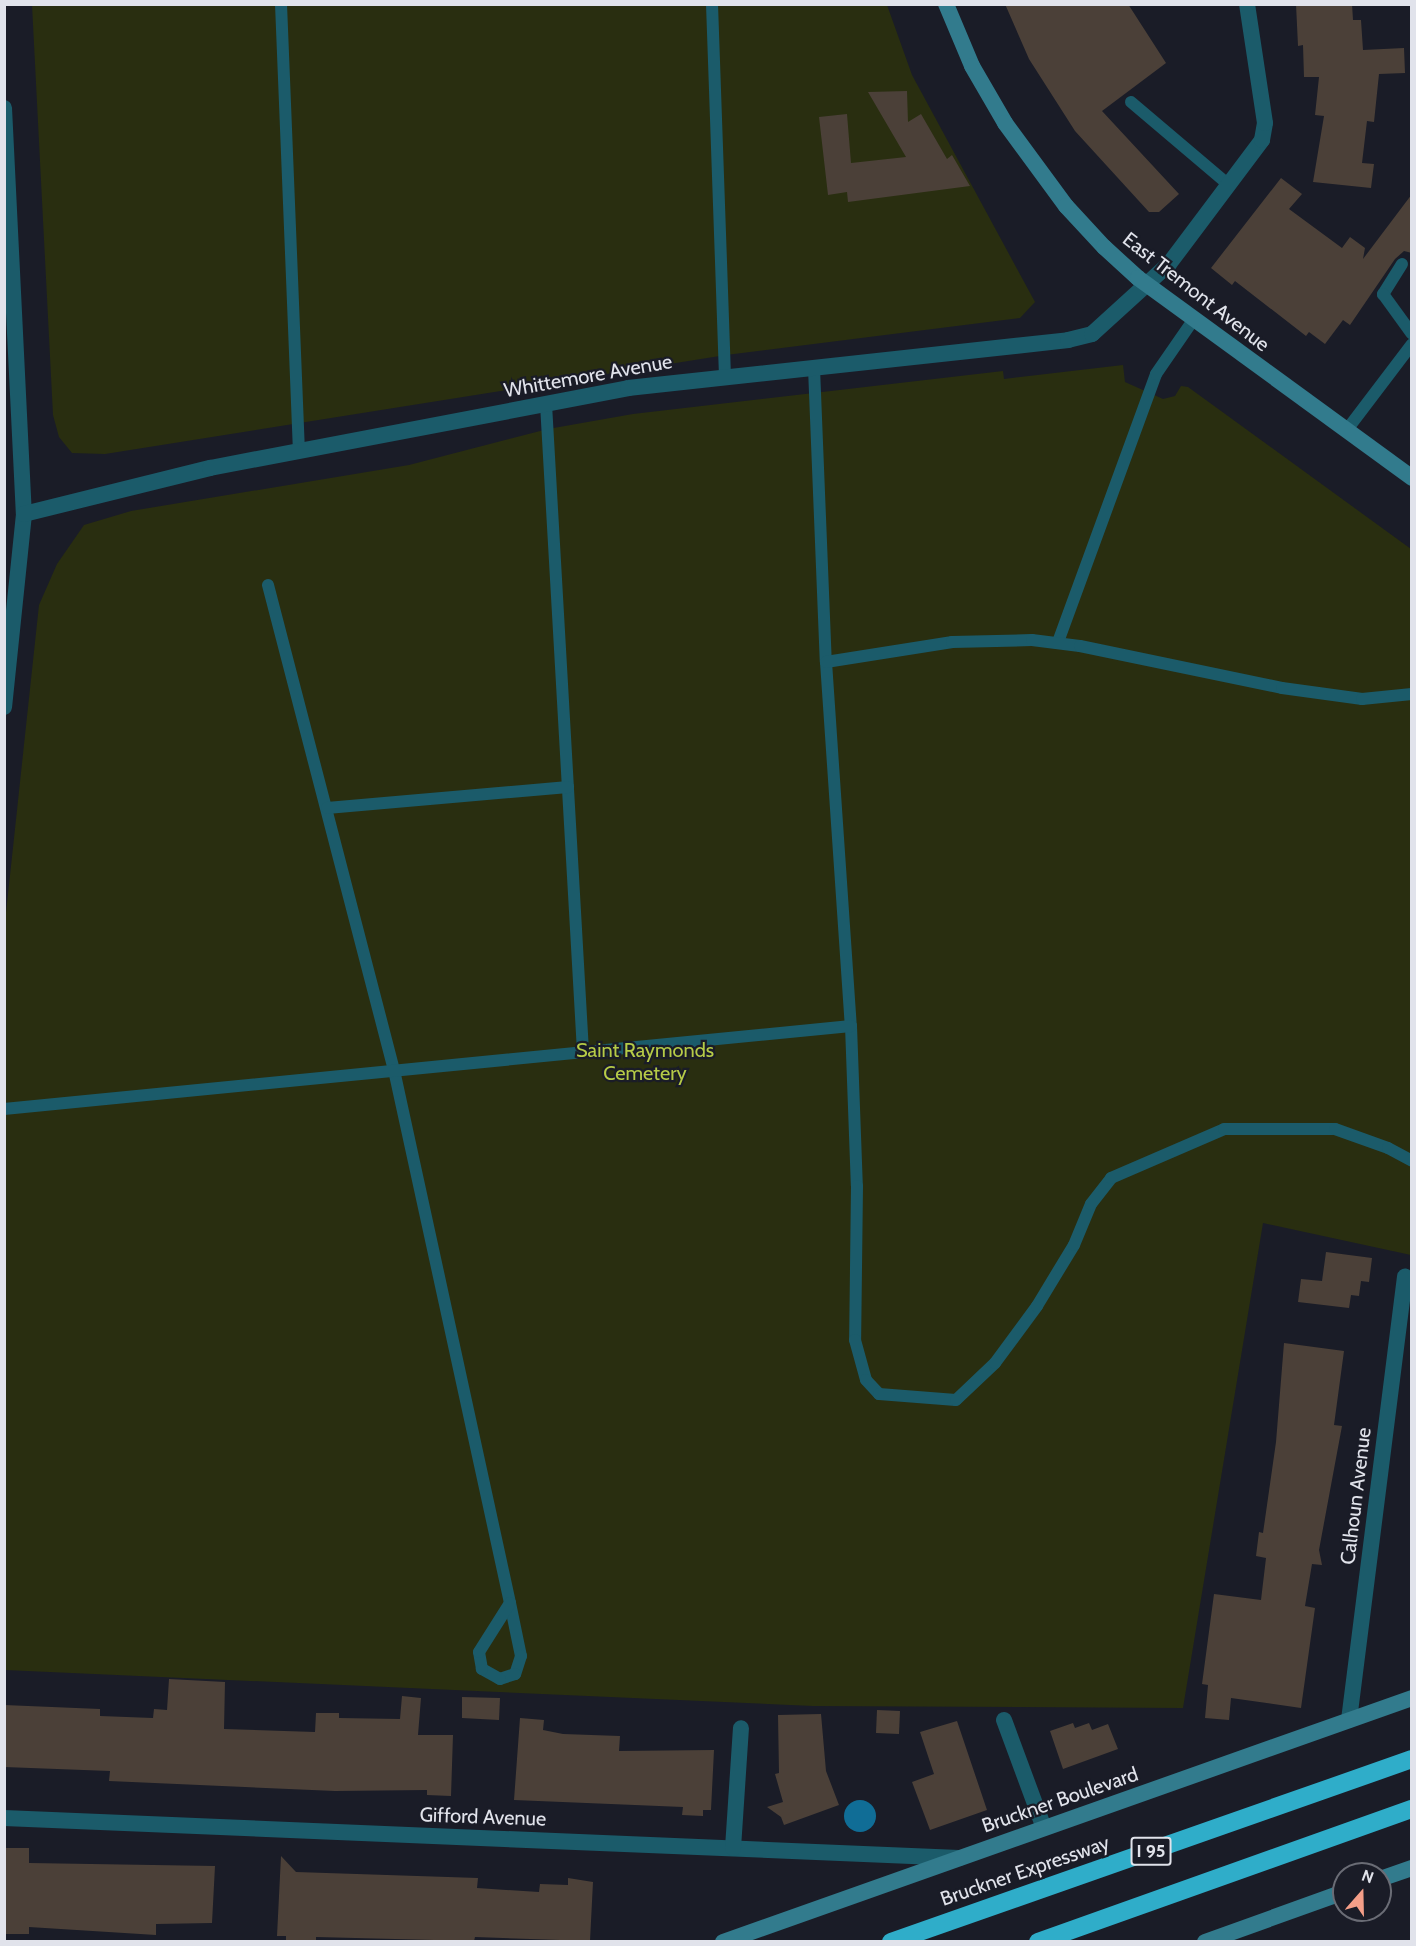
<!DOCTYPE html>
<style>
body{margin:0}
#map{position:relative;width:1416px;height:1946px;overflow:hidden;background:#1a1c27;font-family:Cabin,sans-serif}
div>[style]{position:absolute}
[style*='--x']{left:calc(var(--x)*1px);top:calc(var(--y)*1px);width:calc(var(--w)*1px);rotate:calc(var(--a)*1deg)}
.green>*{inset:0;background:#292e10}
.water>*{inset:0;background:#106d96}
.round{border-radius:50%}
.building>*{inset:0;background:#4b4038}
.service>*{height:12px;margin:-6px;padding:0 6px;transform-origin:6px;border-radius:6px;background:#1b5b6a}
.minor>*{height:16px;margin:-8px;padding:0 8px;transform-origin:8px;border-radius:8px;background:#1b5b6a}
.secondary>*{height:16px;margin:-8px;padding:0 8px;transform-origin:8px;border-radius:8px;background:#327b8d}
.motorway>*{height:18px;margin:-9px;padding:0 9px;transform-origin:9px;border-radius:9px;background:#2fadc9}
span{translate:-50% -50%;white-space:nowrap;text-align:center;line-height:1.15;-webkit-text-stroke:4.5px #1a1c27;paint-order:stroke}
.shield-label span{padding:2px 4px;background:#1a1c27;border:2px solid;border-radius:4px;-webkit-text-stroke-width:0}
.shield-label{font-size:18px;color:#e1e3eb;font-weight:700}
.street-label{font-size:20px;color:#e1e3eb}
.park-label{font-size:20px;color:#b6cb47}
.frame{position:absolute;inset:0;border:6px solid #e1e3eb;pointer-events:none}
.north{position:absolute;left:1332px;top:1862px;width:60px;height:60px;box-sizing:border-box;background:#1a1c27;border:2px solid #6a6c75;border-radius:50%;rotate:20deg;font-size:16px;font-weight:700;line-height:24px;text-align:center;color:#e1e3eb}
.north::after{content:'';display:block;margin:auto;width:21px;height:27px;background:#f49e88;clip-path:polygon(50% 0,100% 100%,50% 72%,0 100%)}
</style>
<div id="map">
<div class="green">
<div style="clip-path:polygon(32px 5px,887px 5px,912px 75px,1035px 302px,1020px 318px,726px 355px,105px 454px,72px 453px,59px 437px,53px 415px)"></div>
<div style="clip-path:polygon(1123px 365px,1125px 382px,1163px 399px,1175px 396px,1181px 386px,1188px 387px,1411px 549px,1411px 1255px,1263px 1223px,1183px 1708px,813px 1706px,5px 1670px,5px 922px,39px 605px,57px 564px,84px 525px,131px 511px,409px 465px,548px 429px,633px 414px,1003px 371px,1004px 379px)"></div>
</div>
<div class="water">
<div class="round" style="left:844px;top:1800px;width:32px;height:32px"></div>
</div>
<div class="building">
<div style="clip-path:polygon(1005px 4px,1128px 4px,1166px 63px,1102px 111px,1179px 194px,1159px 212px,1149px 212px,1075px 131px,1029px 59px)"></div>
<div style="clip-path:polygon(1296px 4px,1352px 4px,1353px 20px,1361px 20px,1363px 50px,1404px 48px,1405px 73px,1379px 74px,1374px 122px,1367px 121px,1362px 163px,1374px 164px,1371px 188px,1313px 182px,1324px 116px,1315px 115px,1319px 77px,1304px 77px,1303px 45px,1298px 46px)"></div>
<div style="clip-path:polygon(907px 91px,908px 122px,921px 114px,947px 159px,952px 155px,970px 186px,848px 202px,847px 192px,828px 195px,819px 117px,847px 114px,851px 163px,906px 157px,868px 92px)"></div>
<div style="clip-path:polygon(1281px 178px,1302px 194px,1289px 209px,1342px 248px,1350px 237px,1365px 248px,1363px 259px,1412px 194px,1412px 253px,1404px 251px,1395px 259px,1350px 325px,1343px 320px,1325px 344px,1309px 332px,1306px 336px,1235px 281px,1232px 285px,1211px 268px)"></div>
<div style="clip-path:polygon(1326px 1252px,1372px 1258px,1369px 1282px,1361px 1281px,1359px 1296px,1351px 1295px,1349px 1308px,1298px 1302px,1301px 1279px,1322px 1281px)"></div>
<div style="clip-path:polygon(1284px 1343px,1344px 1351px,1334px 1425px,1342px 1426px,1319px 1550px,1322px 1565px,1312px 1564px,1305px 1606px,1315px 1608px,1301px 1708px,1231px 1698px,1229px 1720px,1205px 1718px,1208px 1685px,1202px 1684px,1214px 1594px,1261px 1600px,1266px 1558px,1256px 1556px,1259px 1532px,1263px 1533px,1276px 1442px)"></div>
<div style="clip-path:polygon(169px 1679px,225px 1682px,224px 1729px,315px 1732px,316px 1713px,339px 1713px,339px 1718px,400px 1719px,402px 1696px,421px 1698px,418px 1735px,453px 1735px,451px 1796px,427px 1795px,427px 1790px,335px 1791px,109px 1781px,110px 1771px,4px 1767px,4px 1705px,100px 1709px,100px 1716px,153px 1718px,154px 1709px,167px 1710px)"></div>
<div style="clip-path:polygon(462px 1697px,500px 1698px,499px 1720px,462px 1718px)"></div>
<div style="clip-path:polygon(877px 1710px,900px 1711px,899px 1734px,876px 1733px)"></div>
<div style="clip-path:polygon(821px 1714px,826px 1771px,839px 1805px,784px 1825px,781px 1817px,767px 1807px,783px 1802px,775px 1774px,779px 1773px,778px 1715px)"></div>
<div style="clip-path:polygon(520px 1718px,544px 1720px,543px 1730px,563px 1734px,620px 1736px,619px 1751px,714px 1750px,711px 1810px,703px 1810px,703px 1816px,682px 1815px,683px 1807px,514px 1800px)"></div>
<div style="clip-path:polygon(957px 1721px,987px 1810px,930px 1830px,912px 1782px,934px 1774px,920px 1732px)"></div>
<div style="clip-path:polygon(1073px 1723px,1075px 1728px,1089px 1723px,1092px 1730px,1108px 1724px,1118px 1749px,1063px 1769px,1050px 1731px)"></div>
<div style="clip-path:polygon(4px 1848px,29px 1848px,29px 1863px,215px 1866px,212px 1923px,156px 1924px,156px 1935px,29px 1927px,29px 1934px,4px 1934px)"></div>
<div style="clip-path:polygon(281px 1856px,296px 1872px,478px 1878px,477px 1888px,539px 1892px,540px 1884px,568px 1885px,568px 1878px,593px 1882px,590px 1941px,475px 1937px,474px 1941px,316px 1937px,316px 1941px,286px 1941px,286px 1936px,277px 1936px)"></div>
</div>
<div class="service">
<div style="--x:281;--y:4;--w:446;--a:87.7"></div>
<div style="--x:712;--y:4;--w:372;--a:88"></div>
<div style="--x:1131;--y:102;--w:128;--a:40.3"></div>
<div style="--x:1402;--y:264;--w:36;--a:122"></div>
<div style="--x:1383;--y:294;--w:49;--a:54.1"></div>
<div style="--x:814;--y:368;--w:294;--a:87.7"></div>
<div style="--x:826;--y:662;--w:365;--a:86.1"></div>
<div style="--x:851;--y:1026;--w:160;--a:87.9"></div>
<div style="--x:857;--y:1186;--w:154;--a:90.7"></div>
<div style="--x:855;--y:1340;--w:41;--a:74.6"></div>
<div style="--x:866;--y:1380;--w:19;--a:47"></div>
<div style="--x:879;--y:1394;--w:77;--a:4.5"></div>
<div style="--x:956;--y:1400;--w:54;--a:-43.5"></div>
<div style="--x:995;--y:1363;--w:71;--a:-53.6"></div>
<div style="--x:1037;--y:1306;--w:71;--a:-58.8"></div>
<div style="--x:1074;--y:1245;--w:44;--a:-67.5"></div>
<div style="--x:1091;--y:1204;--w:33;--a:-52"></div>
<div style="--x:1111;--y:1178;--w:123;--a:-23.4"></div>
<div style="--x:1224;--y:1129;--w:111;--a:0"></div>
<div style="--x:1335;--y:1129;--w:56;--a:19.7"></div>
<div style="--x:1388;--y:1148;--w:27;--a:28"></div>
<div style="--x:546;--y:404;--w:649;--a:86.73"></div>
<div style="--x:1346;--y:431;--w:109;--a:-52.8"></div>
<div style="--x:268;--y:585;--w:501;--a:75.44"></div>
<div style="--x:394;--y:1070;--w:545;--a:77.72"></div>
<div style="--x:510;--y:1603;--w:54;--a:78.3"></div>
<div style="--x:521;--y:1656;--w:19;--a:108"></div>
<div style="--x:515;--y:1674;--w:16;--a:162"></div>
<div style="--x:500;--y:1679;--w:21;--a:-151"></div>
<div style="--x:482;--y:1669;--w:17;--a:-100"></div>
<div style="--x:479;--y:1652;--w:58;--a:-57.7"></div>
<div style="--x:1058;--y:642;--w:285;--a:-69.9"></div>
<div style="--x:1156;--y:374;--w:67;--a:-55.4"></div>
<div style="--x:826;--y:662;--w:128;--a:-9"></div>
<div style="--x:952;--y:642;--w:80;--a:-1.4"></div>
<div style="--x:1032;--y:640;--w:48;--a:7.1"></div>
<div style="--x:1080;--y:646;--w:206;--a:11.7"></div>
<div style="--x:1282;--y:688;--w:81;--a:7.8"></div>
<div style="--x:1362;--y:699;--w:50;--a:-5.7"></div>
<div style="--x:327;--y:808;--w:242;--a:-5"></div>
<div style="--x:4;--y:1109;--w:851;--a:-5.6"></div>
</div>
<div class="minor">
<div style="--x:4;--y:108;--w:406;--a:87.2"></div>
<div style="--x:24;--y:514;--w:194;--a:95.9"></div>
<div style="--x:24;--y:514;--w:192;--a:-13.9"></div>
<div style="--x:210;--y:468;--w:426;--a:-10.8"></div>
<div style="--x:628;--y:388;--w:443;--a:-6.2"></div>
<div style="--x:1068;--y:340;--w:25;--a:-14"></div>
<div style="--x:1092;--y:334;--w:104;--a:-42.3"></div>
<div style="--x:1169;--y:264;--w:155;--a:-53.1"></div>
<div style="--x:1262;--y:140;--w:17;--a:-80"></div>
<div style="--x:1265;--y:123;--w:120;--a:-98.6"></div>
<div style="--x:1004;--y:1720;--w:115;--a:69.7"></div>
<div style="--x:1349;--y:1720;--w:447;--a:-82.8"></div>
<div style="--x:4;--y:1818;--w:956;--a:2.4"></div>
<div style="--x:733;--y:1848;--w:120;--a:-86.2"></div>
</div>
<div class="secondary">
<div style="--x:946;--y:4;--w:67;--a:67.2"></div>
<div style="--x:972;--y:66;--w:66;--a:59.9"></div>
<div style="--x:1005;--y:123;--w:103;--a:53.7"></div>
<div style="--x:1066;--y:206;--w:56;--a:47.2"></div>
<div style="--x:1104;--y:247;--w:46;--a:42.4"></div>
<div style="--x:1138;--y:278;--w:339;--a:36.1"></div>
<div style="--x:1380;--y:1879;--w:34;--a:-19"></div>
<div style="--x:723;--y:1942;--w:731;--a:-19.5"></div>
<div style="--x:1205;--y:1942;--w:148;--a:-19.8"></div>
</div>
<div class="motorway">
<div style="--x:891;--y:1942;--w:552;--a:-19.35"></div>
<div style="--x:1038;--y:1942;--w:397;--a:-19.6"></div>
</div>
<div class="shield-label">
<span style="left:1151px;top:1851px">I 95</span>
</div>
<div class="street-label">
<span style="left:1196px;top:292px;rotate:38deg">East Tremont Avenue</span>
<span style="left:588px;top:376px;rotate:-10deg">Whittemore Avenue</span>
<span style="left:1356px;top:1496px;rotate:-83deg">Calhoun Avenue</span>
<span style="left:1060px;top:1800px;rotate:-19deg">Bruckner Boulevard</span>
<span style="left:483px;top:1817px;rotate:2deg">Gifford Avenue</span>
<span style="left:1025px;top:1871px;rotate:-19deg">Bruckner Expressway</span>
</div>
<div class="park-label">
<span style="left:645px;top:1062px">Saint Raymonds<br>Cemetery</span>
</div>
<div class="frame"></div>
<div class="north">N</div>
</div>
